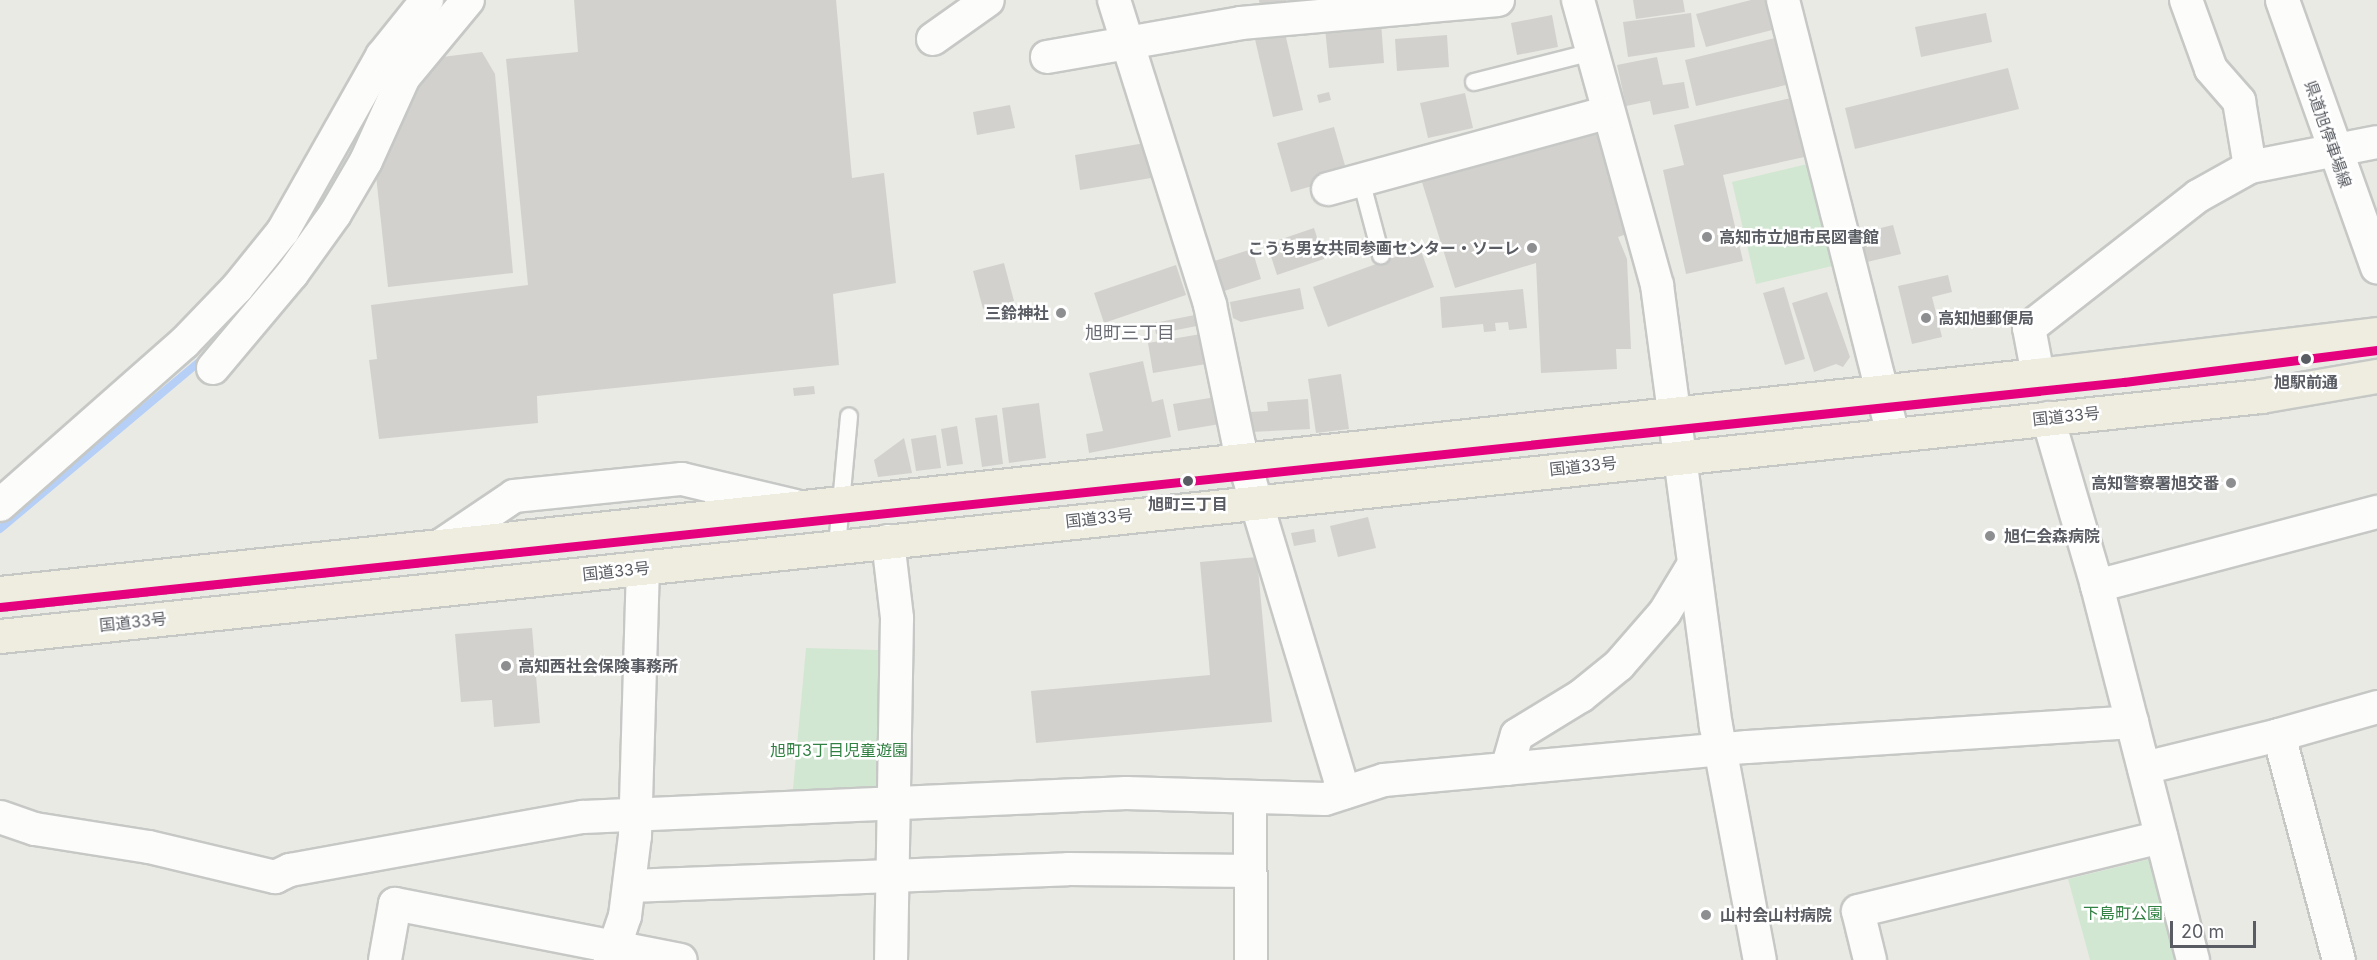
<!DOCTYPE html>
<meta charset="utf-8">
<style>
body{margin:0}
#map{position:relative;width:2377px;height:960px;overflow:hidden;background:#eaeae4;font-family:Inter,"Noto Sans JP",sans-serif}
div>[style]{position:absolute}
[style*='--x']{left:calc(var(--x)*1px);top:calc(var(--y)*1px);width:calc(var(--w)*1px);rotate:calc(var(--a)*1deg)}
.green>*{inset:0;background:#d1e7d2}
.stream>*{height:8px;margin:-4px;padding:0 4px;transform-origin:4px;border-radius:4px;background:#b5cff7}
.building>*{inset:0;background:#d2d1ce}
.roads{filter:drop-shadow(2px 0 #c6c8c6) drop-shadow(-2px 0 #c6c8c6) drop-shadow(0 2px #c6c8c6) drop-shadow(0 -2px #c6c8c6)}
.lane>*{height:16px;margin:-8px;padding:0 8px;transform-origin:8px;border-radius:8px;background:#fcfcfb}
.street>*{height:32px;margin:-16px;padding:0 16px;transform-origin:16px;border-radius:16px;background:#fcfcfb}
.secondary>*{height:33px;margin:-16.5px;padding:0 16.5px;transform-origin:16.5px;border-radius:16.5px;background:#fcfcfb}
.highway>*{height:33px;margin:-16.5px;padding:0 16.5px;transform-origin:16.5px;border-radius:16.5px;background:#eeede0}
.tram-1>*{height:9px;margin:-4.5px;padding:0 4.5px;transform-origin:4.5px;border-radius:4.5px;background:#e5007d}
.dots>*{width:16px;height:16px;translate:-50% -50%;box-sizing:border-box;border:3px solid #fff;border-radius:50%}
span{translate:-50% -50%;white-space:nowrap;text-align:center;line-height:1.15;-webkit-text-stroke:5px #fff;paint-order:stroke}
.street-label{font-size:16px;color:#595c62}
.poi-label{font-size:16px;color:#595c62;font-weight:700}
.left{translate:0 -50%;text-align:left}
.right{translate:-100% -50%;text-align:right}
.stop-label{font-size:16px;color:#595c62;font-weight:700}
.park-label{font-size:16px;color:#318143}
.neighbourhood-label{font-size:18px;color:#6a6d74}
.scale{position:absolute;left:2170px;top:921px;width:86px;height:27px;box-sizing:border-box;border:3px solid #595c62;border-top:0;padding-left:8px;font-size:18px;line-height:21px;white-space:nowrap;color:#595c62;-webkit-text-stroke:4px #fff;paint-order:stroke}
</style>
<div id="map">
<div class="green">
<div style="clip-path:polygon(1820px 161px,1845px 263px,1756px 284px,1732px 182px)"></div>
<div style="clip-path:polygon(806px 648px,879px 650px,883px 793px,792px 799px)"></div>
<div style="clip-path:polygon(2154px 858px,2180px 960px,2090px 960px,2068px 879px)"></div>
</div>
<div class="stream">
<div style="--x:0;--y:529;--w:266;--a:-40"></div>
</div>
<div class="building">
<div style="clip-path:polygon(574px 0,836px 0,852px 178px,884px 173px,896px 283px,833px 294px,839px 365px,537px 396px,538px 423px,379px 439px,369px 360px,377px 359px,371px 305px,528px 285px,506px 59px,578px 52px)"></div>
<div style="clip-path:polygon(1259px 0,1286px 0,1288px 10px,1261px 14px)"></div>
<div style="clip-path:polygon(1633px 0,1683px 0,1685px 12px,1636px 19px)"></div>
<div style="clip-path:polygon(1751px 0,1769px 0,1776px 29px,1706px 47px,1696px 14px)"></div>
<div style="clip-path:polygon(1691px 13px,1695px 47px,1628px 57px,1623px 22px)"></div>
<div style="clip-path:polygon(1986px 13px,1992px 42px,1921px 57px,1915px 27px)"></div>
<div style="clip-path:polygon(1552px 15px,1558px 47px,1517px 55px,1511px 23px)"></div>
<div style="clip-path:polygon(1381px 22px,1384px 63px,1329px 68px,1325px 28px)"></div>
<div style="clip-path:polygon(1284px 29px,1303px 110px,1273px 117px,1254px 35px)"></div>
<div style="clip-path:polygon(1447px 35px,1449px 67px,1397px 71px,1395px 39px)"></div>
<div style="clip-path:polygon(1775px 38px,1786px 85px,1696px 106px,1685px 60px)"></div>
<div style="clip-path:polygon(482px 52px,495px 74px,513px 273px,388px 287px,375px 166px,413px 82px,434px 58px)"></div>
<div style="clip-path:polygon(1657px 57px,1663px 85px,1684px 82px,1689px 108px,1653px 115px,1650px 101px,1626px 106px,1617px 65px)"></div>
<div style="clip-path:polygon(2008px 68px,2019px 109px,1855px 149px,1845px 108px)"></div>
<div style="clip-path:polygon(1329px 92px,1331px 100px,1319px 103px,1317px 95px)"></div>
<div style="clip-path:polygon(1465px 93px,1473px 128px,1428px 138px,1420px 103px)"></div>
<div style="clip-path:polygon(1795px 97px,1809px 156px,1723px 175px,1743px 261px,1686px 274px,1663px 170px,1684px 165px,1674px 125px)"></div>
<div style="clip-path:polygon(1010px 105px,1015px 128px,977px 135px,973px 112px)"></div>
<div style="clip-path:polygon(1596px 125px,1630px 233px,1618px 237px,1627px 259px,1631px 349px,1616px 349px,1617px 369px,1541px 373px,1536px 263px,1455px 288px,1421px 179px)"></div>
<div style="clip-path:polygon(1334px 127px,1348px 176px,1291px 192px,1277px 143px)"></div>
<div style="clip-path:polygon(1145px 143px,1151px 178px,1080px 190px,1075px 155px)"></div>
<div style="clip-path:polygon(1893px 225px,1901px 254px,1867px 262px,1860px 233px)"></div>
<div style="clip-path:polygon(1314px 228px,1324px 259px,1277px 275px,1267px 244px)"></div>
<div style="clip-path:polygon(1420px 248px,1434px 287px,1328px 327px,1313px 287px)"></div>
<div style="clip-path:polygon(1252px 249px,1261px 279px,1215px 294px,1205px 264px)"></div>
<div style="clip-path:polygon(1004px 263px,1014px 301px,983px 309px,973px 271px)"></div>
<div style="clip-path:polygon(1176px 265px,1186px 295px,1104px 323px,1094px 293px)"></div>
<div style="clip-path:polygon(1948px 275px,1952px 292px,1932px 297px,1942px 337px,1912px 344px,1898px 286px)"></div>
<div style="clip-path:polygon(1784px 287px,1805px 359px,1785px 365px,1763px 293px)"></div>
<div style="clip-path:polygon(1300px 288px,1304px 309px,1241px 322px,1233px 318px,1230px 302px)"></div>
<div style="clip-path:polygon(1523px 289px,1527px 328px,1509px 330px,1508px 322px,1495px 323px,1496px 331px,1484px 332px,1483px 324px,1442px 328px,1440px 297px)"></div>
<div style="clip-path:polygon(1827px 292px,1850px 357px,1843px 367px,1836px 364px,1814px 372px,1792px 303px)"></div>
<div style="clip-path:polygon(1200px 314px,1202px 325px,1156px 334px,1154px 323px)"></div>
<div style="clip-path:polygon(1201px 334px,1206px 364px,1153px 373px,1148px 343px)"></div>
<div style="clip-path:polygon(1143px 361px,1152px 402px,1163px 399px,1171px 437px,1089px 453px,1086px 434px,1103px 431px,1089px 373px)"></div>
<div style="clip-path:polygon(1341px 374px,1349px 429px,1316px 433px,1308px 379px)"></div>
<div style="clip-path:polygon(814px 386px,815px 394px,794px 396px,793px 388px)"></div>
<div style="clip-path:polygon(1216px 397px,1220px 424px,1178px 431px,1173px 404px)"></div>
<div style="clip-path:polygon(1308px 399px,1310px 429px,1250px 432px,1249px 412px,1268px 411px,1267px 402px)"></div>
<div style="clip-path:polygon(1039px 403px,1046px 458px,1009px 463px,1002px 408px)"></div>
<div style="clip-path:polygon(997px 415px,1003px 464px,982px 467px,975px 418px)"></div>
<div style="clip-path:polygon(957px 426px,963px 464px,947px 466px,941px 429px)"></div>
<div style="clip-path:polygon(936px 435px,941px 468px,916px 471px,911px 439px)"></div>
<div style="clip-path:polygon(904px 438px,912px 473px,878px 477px,874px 460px)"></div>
<div style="clip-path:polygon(1368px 517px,1376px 548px,1338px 557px,1330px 526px)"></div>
<div style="clip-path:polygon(1314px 529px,1316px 542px,1294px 546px,1291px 533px)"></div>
<div style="clip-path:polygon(1257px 557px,1272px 722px,1036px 743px,1031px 691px,1210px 675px,1200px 562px)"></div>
<div style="clip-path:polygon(532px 628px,540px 723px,494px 727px,492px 700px,461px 702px,455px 634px)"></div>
</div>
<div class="roads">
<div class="lane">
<div style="--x:1474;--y:82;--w:119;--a:-14.2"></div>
<div style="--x:1361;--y:180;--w:78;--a:75.1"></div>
<div style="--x:837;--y:546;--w:130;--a:-84.7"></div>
</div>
<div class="street">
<div style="--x:1114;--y:0;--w:320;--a:72.5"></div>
<div style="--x:1210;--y:305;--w:143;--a:78.3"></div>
<div style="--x:1239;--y:445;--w:363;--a:73.2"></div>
<div style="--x:1578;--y:0;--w:296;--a:74.5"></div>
<div style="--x:1657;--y:285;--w:445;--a:82.4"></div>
<div style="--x:1716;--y:726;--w:238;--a:79.4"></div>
<div style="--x:1783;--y:0;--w:448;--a:75.8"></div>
<div style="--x:2186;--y:0;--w:73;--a:70.1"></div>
<div style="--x:2211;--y:69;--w:43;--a:48.8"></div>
<div style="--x:2239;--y:101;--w:67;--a:80.5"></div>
<div style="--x:933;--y:39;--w:67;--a:-35.3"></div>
<div style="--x:1047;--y:57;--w:197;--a:-9.9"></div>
<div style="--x:1241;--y:23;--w:258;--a:-5.1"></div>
<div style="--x:1328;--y:189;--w:287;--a:-15.3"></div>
<div style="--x:213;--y:368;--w:123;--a:-50"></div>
<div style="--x:292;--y:274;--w:74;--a:-54.4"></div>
<div style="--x:335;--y:214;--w:61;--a:-59.7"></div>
<div style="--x:366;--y:161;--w:92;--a:-65.7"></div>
<div style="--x:404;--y:77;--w:100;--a:-50.3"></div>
<div style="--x:2038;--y:375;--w:48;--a:-100.8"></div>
<div style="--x:2029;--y:328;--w:214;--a:-38"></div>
<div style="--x:2198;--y:196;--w:60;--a:-29.1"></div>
<div style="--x:2250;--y:167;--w:129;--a:-11.1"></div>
<div style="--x:2048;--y:418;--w:175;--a:73.7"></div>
<div style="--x:2097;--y:586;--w:386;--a:75.6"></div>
<div style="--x:0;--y:505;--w:245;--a:-41.4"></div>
<div style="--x:184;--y:343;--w:76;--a:-46.1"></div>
<div style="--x:237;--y:288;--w:73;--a:-51.1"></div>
<div style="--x:283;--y:231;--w:201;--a:-60.5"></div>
<div style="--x:382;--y:56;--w:72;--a:-51.2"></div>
<div style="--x:888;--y:541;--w:78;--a:83.3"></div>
<div style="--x:897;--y:618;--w:342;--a:91"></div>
<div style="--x:440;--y:546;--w:89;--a:-34"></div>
<div style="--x:514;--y:496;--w:169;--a:-5.8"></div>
<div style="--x:682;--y:479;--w:116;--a:13.4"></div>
<div style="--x:2097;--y:586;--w:290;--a:-14.8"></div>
<div style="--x:2279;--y:735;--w:102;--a:-15.9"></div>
<div style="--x:2144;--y:768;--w:139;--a:-13.7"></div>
<div style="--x:2279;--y:735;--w:233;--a:75.1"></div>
<div style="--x:1507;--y:769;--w:35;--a:-74"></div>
<div style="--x:1517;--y:735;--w:75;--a:-31.4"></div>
<div style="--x:1581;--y:696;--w:49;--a:-39.2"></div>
<div style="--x:1619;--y:665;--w:70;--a:-49"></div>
<div style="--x:1665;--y:612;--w:56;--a:-58.9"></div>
<div style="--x:1250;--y:798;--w:162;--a:89.6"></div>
<div style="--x:0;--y:817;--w:37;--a:19"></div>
<div style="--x:35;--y:829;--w:115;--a:9"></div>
<div style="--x:149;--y:847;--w:130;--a:13.4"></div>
<div style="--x:275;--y:877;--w:17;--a:-25"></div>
<div style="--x:290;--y:870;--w:298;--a:-10.3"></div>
<div style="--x:583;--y:817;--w:544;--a:-2.53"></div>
<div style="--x:1126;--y:793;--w:199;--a:1.7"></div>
<div style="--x:1325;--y:799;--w:62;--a:-17.9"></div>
<div style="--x:1384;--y:780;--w:365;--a:-5.2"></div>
<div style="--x:1748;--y:747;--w:385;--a:-3.7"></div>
<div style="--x:630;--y:886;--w:438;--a:-2.2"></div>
<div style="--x:1068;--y:869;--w:182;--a:0.6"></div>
<div style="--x:385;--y:960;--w:57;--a:-79.9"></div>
<div style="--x:395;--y:904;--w:291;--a:11.1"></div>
<div style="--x:610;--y:960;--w:46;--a:-71.2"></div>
<div style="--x:625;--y:916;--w:81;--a:-82.9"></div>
<div style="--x:635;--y:836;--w:267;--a:-88.3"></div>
<div style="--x:1870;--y:960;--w:50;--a:-103.8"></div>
<div style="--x:1858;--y:911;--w:312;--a:-13.7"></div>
</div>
<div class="secondary">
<div style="--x:2282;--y:0;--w:283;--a:70.4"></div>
</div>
<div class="highway">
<div style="--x:0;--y:593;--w:2050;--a:-6.11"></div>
<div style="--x:2038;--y:375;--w:341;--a:-6.9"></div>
<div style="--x:0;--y:636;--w:2274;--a:-6.06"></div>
<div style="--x:2261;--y:396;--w:118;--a:-9.8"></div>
</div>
</div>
<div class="tram-1">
<div style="--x:0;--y:607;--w:2136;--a:-6.05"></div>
<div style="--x:2124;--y:382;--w:255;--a:-7.2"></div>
</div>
<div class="dots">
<div style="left:1707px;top:237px;background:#8c8e90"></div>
<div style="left:1532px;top:248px;background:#8c8e90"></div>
<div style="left:1061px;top:313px;background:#8c8e90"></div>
<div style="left:1926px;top:318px;background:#8c8e90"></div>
<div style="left:2306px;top:359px;background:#595c62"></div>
<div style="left:1188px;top:481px;background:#595c62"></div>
<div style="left:2231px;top:483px;background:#8c8e90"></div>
<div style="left:1990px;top:536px;background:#8c8e90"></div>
<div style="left:506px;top:666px;background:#8c8e90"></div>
<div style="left:1706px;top:915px;background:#8c8e90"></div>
</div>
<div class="street-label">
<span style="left:2328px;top:134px;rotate:71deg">県道旭停車場線</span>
<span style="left:2066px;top:416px;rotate:-6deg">国道33号</span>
<span style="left:1583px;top:466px;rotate:-6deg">国道33号</span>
<span style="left:1099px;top:518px;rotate:-6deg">国道33号</span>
<span style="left:616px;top:571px;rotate:-6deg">国道33号</span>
<span style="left:133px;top:622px;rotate:-6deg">国道33号</span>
</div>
<div class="poi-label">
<span class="left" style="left:1719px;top:237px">高知市立旭市民図書館</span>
<span class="right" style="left:1520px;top:248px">こうち男女共同参画センター・ソーレ</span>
<span class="right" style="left:1049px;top:313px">三鈴神社</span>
<span class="left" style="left:1938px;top:318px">高知旭郵便局</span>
<span class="right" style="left:2219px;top:483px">高知警察署旭交番</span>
<span class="left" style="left:2004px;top:536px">旭仁会森病院</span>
<span class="left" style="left:518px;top:666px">高知西社会保険事務所</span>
<span class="left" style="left:1720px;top:915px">山村会山村病院</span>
</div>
<div class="stop-label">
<span style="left:2306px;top:382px">旭駅前通</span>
<span style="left:1188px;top:504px">旭町三丁目</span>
</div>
<div class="park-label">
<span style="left:839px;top:750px">旭町3丁目児童遊園</span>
<span style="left:2123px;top:913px">下島町公園</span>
</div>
<div class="neighbourhood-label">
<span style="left:1130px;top:333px">旭町三丁目</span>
</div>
<div class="scale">20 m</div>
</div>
